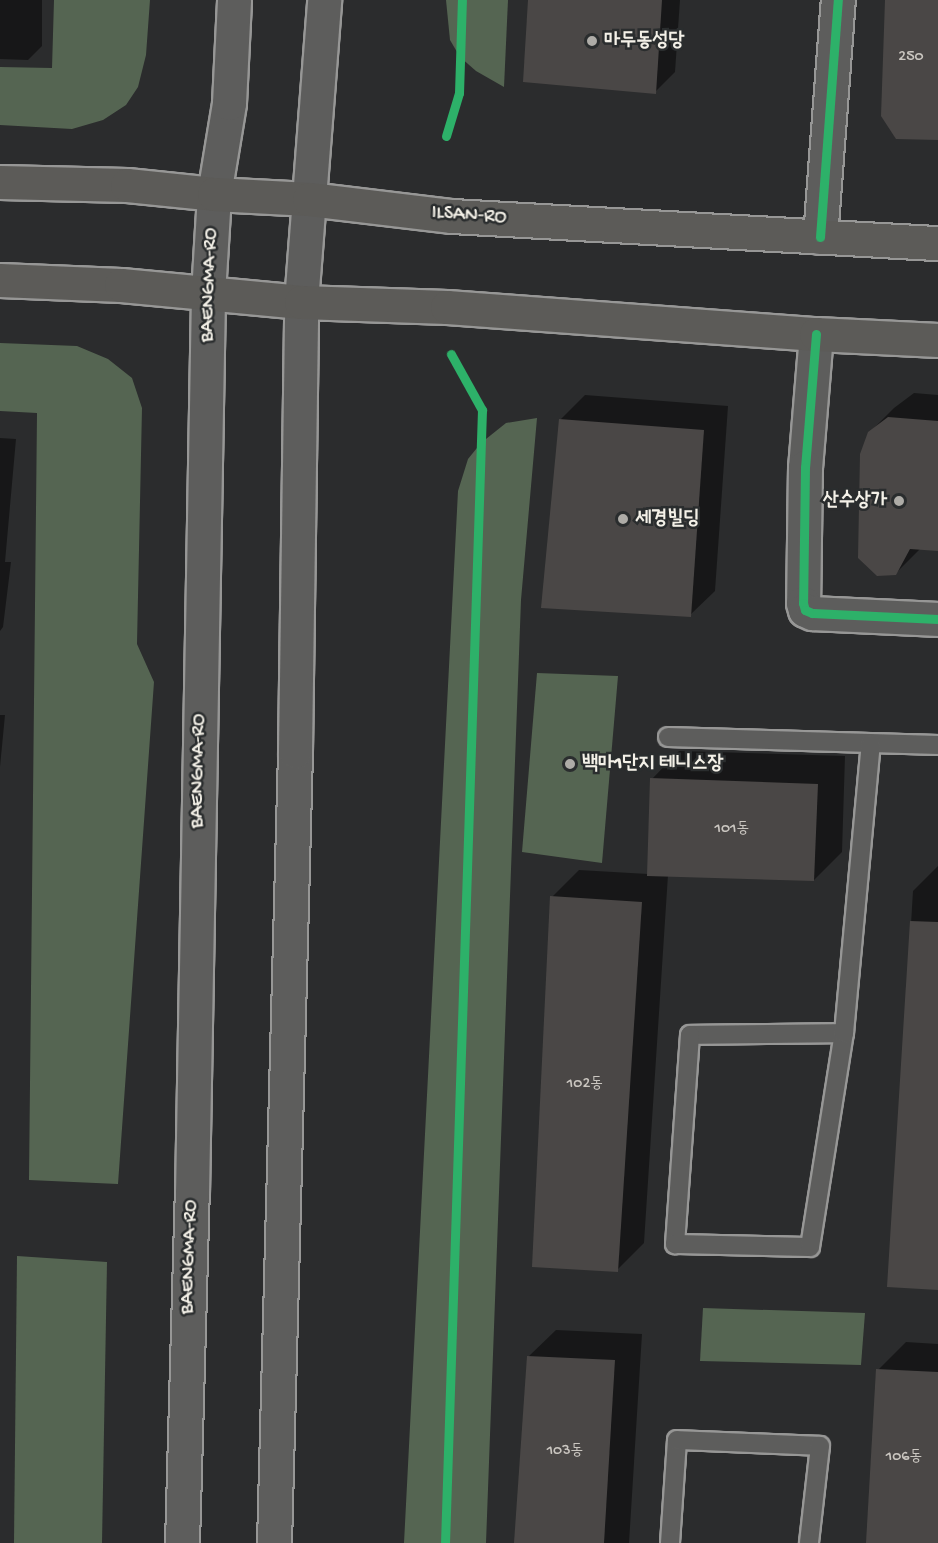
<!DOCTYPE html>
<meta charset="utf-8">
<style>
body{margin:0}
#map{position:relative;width:938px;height:1543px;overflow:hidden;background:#2b2c2d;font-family:"Gochi Hand","Poor Story",sans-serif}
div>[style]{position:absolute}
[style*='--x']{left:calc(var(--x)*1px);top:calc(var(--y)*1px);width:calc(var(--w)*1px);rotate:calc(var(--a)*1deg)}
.green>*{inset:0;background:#556552}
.shadow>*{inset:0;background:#0007}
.building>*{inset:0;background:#4a4746}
.roads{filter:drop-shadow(2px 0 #979796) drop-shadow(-2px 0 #979796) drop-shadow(0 2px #979796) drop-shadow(0 -2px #979796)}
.service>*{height:18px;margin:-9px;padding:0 9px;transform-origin:9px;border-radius:9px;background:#5d5d5c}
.minor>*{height:33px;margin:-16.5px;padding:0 16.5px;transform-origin:16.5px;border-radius:16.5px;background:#5d5d5c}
.secondary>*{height:33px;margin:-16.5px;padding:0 16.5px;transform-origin:16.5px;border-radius:16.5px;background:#5d5d5c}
.primary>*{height:33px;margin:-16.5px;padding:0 16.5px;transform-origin:16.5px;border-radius:16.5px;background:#5c5b58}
.cycleway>*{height:9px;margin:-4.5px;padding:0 4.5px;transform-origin:4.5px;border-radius:4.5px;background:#2db169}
.dots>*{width:16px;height:16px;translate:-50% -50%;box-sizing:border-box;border:3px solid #2a2d2e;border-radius:50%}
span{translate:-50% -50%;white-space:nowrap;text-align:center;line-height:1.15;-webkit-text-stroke:5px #2a2d2e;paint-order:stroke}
.number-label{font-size:16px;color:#cac6c0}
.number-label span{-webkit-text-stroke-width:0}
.poi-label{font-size:20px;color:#f4f1e8;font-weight:700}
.left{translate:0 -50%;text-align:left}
.right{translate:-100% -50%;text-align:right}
.street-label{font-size:20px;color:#f4f1e8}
</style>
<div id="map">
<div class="green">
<div style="clip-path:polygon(54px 0,150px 0,146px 55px,138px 87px,126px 105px,103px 120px,72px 129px,0 125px,0 67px,52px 68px)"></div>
<div style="clip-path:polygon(446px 0,508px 0,504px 87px,476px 71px,460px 57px,450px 40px)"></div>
<div style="clip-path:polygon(0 343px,77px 346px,108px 359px,132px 378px,142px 408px,137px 644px,154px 682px,118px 1184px,29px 1180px,37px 413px,0 411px)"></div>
<div style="clip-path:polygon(537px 418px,521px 600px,486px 1543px,404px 1543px,458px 491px,468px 459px,481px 443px,506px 423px)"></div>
<div style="clip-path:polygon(537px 673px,618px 676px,602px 863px,522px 852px)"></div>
<div style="clip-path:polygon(17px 1256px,107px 1262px,102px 1543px,14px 1543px)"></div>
<div style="clip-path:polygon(703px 1308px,865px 1313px,861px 1365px,700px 1361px)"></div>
</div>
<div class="shadow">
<div style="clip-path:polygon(0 0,42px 0,42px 46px,28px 60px,0 59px)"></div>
<div style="clip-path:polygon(529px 0,680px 0,675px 72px,655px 92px)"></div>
<div style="clip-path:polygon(914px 393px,938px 395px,938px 549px,920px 549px,895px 574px,869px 433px,894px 408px)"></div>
<div style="clip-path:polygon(585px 395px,728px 406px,715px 591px,690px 615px,560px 420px)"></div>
<div style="clip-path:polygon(0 438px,16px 439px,5px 562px,11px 562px,3px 627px,0 631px)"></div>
<div style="clip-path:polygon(0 715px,5px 715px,0 767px)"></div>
<div style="clip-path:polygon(679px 751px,845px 756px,842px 852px,814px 880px,668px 875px,644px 1243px,617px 1270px,552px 897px,579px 870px,648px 874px,652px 779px)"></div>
<div style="clip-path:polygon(938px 866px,938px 1288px,889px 1286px,913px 891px)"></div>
<div style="clip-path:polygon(556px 1330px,642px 1334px,629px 1543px,515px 1543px,528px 1357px)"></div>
<div style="clip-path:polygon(906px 1342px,938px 1344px,938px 1543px,867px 1543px,878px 1370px)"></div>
</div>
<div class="building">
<div style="clip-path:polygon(528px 0,662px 0,656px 94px,523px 82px)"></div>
<div style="clip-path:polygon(885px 0,938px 0,938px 140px,896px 139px,881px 116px)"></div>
<div style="clip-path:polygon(888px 417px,938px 421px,938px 551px,910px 549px,896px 575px,877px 576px,858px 558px,860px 454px,868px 432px)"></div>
<div style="clip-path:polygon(559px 419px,704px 430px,691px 617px,541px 608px)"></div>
<div style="clip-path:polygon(650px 778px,818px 784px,814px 881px,647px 876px)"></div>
<div style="clip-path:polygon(550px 896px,642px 902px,618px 1272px,532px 1267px)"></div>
<div style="clip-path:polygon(910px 921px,938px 922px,938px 1290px,887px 1287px)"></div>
<div style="clip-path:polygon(527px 1356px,615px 1360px,604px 1543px,514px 1543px)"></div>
<div style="clip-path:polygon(876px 1369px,938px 1372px,938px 1543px,866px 1543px)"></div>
</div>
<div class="roads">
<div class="service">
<div style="--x:668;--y:737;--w:270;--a:1.7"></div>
<div style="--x:844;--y:1033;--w:154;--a:179.3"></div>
<div style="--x:690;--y:1035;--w:210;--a:94.1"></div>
<div style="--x:675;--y:1244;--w:135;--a:1.3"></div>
<div style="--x:810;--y:1247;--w:217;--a:-81"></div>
<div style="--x:844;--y:1033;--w:290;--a:-84.7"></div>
<div style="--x:670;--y:1543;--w:103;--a:-86.1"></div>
<div style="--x:677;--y:1440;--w:143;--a:2.4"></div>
<div style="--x:820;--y:1446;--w:98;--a:96.5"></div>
</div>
<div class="minor">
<div style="--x:820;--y:237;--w:238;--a:-85.7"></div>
<div style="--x:816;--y:334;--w:133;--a:94.7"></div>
<div style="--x:805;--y:467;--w:136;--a:90.8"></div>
<div style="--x:803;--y:603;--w:7;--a:74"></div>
<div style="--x:805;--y:610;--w:8;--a:23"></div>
<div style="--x:812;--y:613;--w:126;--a:2.7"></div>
</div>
<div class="secondary">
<div style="--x:182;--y:1543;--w:349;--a:-88.4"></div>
<div style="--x:192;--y:1194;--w:901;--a:-88.98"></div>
<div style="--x:208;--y:293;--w:99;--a:-86.5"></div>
<div style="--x:214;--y:194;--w:92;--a:-80.6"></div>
<div style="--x:229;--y:103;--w:103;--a:-87.2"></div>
<div style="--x:274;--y:1543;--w:792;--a:-88.48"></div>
<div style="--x:295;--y:751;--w:449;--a:-89.2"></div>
<div style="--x:301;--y:302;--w:303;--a:-85.6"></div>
</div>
<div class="primary">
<div style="--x:0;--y:182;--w:127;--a:1.4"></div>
<div style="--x:127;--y:185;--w:87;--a:5.9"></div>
<div style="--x:214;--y:194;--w:95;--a:3"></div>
<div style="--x:309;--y:199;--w:144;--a:6.8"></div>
<div style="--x:452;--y:216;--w:487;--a:3.2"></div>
<div style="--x:0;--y:280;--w:121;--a:2.4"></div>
<div style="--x:121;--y:285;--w:181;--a:5.4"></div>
<div style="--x:301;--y:302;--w:146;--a:2"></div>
<div style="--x:447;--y:307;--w:370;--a:4.2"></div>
<div style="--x:816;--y:334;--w:122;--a:2.8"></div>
</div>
</div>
<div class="cycleway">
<div style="--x:446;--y:136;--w:45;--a:-73.2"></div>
<div style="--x:459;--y:93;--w:93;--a:-88.2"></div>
<div style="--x:820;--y:237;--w:238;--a:-85.7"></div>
<div style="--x:816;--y:334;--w:133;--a:94.7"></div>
<div style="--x:805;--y:467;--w:136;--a:90.8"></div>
<div style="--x:803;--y:603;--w:7;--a:74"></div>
<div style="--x:805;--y:610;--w:8;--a:23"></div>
<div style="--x:812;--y:613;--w:126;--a:2.7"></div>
<div style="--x:445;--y:1543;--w:1134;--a:-88.13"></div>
<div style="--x:482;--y:410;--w:64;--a:-119"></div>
</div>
<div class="dots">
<div style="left:592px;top:41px;background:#aeaca7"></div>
<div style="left:899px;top:501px;background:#aeaca7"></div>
<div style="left:623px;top:519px;background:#aeaca7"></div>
<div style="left:570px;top:764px;background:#aeaca7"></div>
</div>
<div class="number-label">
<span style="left:911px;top:58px">250</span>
<span style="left:732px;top:830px">101동</span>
<span style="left:585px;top:1085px">102동</span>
<span style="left:565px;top:1452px">103동</span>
<span style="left:904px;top:1458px">106동</span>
</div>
<div class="poi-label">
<span class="left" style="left:604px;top:41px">마두동성당</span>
<span class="right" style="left:887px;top:501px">산수상가</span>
<span class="left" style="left:635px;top:519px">세경빌딩</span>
<span class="left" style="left:582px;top:764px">백마1단지 테니스장</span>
</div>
<div class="street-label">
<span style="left:469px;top:216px;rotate:4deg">ILSAN-RO</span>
<span style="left:210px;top:285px;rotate:-88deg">BAENGMA-RO</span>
<span style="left:199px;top:771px;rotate:-89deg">BAENGMA-RO</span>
<span style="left:190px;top:1257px;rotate:-88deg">BAENGMA-RO</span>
</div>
</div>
